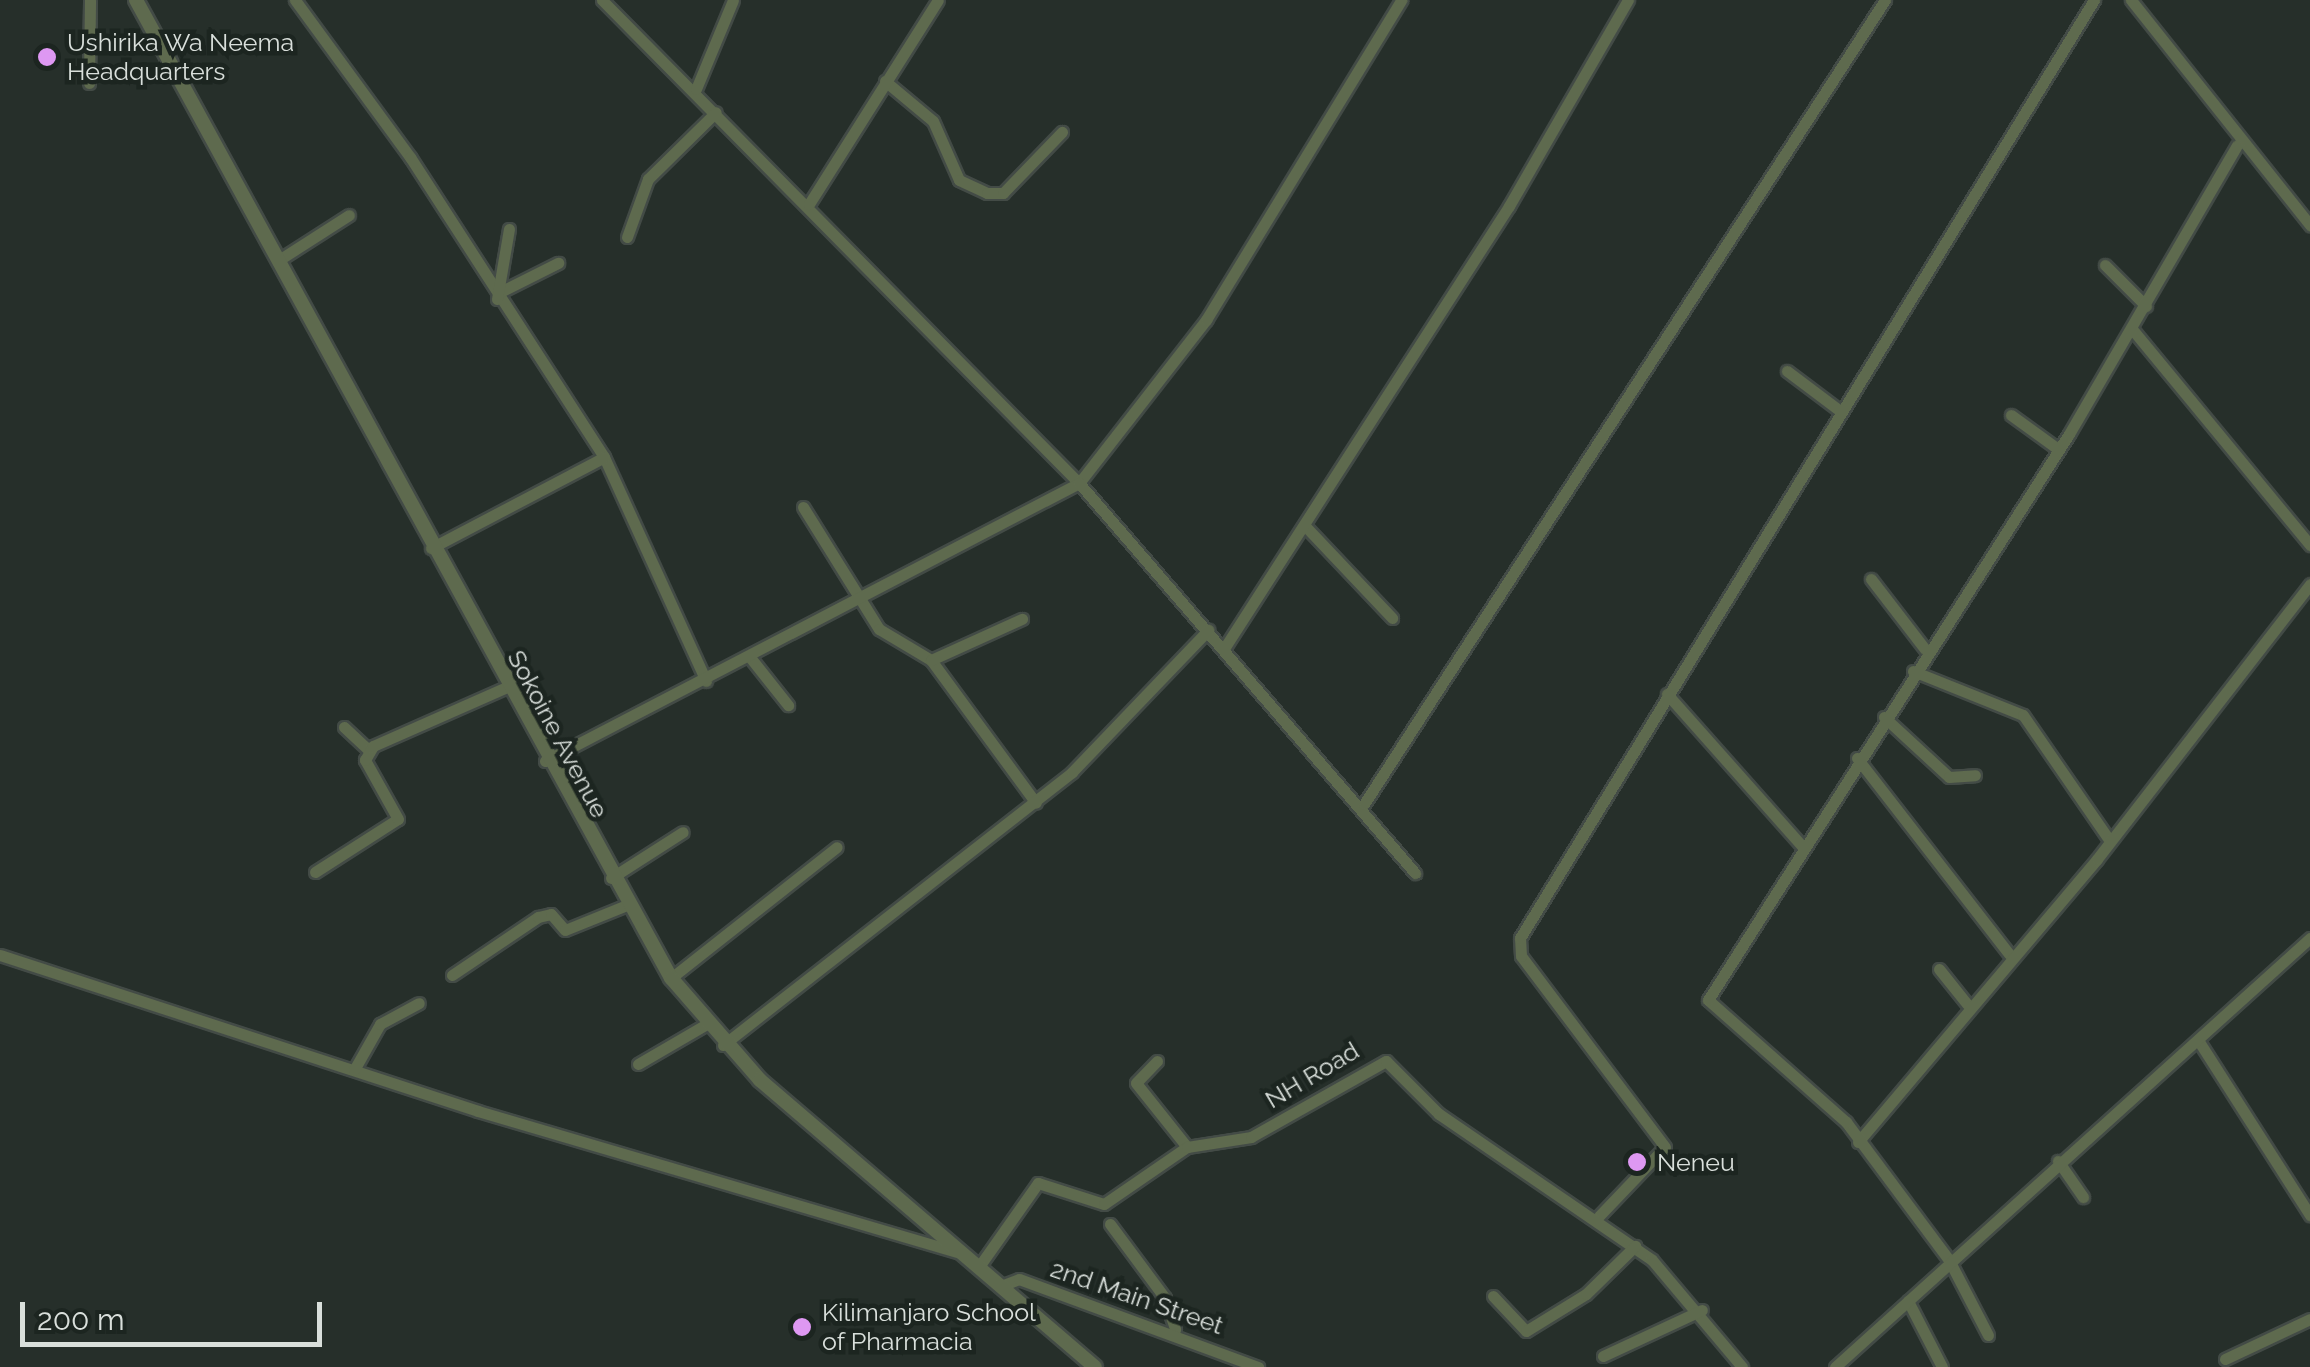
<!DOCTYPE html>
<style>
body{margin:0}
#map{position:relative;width:2310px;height:1367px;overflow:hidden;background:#262f2a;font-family:Raleway,sans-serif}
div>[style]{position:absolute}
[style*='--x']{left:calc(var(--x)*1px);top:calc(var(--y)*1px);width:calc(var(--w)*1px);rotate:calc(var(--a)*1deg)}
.roads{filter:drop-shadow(2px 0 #434b46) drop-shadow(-2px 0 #434b46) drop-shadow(0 2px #434b46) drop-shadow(0 -2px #434b46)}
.minor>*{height:11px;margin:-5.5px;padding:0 5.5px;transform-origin:5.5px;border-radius:5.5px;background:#5e6a4e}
.tertiary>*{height:14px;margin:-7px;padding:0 7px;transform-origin:7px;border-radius:7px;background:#5e6a4e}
.dots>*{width:28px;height:28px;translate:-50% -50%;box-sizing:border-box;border:5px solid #1c2520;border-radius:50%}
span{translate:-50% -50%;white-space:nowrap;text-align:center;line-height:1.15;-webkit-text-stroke:9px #1c2520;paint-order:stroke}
.poi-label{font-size:25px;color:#d9dfdb}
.left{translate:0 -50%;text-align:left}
.street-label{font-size:25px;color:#d9dfdb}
.scale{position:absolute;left:20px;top:1302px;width:302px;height:45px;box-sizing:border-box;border:5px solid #d9dfdb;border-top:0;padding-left:12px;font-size:30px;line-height:35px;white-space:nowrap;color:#d9dfdb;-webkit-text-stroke:8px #1c2520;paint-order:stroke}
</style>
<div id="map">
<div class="roads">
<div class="minor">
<div style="--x:295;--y:0;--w:195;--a:53.8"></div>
<div style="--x:410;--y:157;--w:357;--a:57.1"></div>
<div style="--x:604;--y:457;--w:246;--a:65.5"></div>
<div style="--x:602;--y:0;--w:679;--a:45.36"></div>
<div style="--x:1079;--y:483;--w:207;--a:-52.1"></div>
<div style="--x:1206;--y:320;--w:375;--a:-58.6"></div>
<div style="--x:2131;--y:0;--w:288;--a:51.5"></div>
<div style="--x:885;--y:81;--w:62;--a:39.8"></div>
<div style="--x:933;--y:121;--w:64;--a:66.2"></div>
<div style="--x:959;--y:180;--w:31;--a:25"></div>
<div style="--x:987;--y:193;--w:16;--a:0"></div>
<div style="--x:1003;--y:193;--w:85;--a:-46"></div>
<div style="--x:89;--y:83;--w:83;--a:-89.3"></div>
<div style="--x:696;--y:89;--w:96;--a:-67.4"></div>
<div style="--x:809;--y:204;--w:241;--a:-57.7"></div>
<div style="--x:627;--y:237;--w:62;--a:-70.1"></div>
<div style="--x:648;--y:179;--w:95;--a:-44.6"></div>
<div style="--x:279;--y:260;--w:83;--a:-32.7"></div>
<div style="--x:2105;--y:265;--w:58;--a:45"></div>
<div style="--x:502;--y:291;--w:63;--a:-26.6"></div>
<div style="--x:497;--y:299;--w:71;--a:-80.3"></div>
<div style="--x:2132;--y:329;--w:280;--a:50.5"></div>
<div style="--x:1787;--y:371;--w:65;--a:36.9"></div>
<div style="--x:2011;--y:415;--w:58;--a:35.9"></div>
<div style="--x:803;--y:507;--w:144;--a:58.1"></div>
<div style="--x:879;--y:629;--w:61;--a:30.8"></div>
<div style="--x:931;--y:660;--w:177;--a:53.7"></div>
<div style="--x:1307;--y:528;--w:124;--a:46.6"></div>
<div style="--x:431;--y:548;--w:195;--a:-27.7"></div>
<div style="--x:1871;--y:579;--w:88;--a:52.4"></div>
<div style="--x:1225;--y:647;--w:525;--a:-57.22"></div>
<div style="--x:1509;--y:206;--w:238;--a:-60"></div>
<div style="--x:749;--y:656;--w:63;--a:51.5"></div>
<div style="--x:931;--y:660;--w:100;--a:-24.3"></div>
<div style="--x:1913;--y:671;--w:118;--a:21.8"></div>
<div style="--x:2023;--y:715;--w:153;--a:55.4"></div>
<div style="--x:1667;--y:694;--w:202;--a:48.4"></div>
<div style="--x:1884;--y:717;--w:88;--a:42.7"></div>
<div style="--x:1949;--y:777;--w:26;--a:-4"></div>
<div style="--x:344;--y:727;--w:34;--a:43"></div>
<div style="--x:1857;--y:758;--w:248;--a:52.2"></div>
<div style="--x:545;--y:761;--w:602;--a:-27.5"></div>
<div style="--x:1079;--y:483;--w:515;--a:49.25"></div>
<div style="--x:1364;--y:804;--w:958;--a:-57.06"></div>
<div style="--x:315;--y:872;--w:98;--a:-32.6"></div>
<div style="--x:398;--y:819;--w:68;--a:-119.2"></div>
<div style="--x:365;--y:760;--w:16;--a:-60"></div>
<div style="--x:373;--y:746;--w:146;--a:-23.8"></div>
<div style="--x:611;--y:878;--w:85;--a:-32.6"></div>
<div style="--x:0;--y:955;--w:503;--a:18.07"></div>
<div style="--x:478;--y:1111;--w:499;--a:16.4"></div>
<div style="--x:1939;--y:969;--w:45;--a:51.3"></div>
<div style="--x:452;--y:975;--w:104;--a:-34"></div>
<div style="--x:538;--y:917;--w:13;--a:-13"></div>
<div style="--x:551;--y:914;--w:21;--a:49"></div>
<div style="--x:565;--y:930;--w:67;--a:-22"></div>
<div style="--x:671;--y:978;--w:211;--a:-38.3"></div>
<div style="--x:2198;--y:1040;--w:208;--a:57.4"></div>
<div style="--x:723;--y:1045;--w:443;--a:-38"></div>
<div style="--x:1072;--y:772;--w:197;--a:-46.2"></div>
<div style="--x:1157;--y:1061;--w:30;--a:134"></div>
<div style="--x:1136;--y:1083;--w:82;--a:51.4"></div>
<div style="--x:638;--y:1064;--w:78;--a:-30.2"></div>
<div style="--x:354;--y:1070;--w:53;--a:-60.5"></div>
<div style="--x:380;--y:1024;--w:44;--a:-28.3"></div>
<div style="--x:1858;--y:1142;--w:370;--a:-49.8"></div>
<div style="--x:2097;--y:859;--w:348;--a:-52.2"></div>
<div style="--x:2058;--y:1161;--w:44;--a:55.2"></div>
<div style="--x:1599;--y:1216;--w:95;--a:-46.3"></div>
<div style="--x:1665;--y:1147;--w:239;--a:-127"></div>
<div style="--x:1521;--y:956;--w:18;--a:-93"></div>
<div style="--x:1520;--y:938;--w:1100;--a:-58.54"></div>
<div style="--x:1110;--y:1224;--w:92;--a:53.4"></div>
<div style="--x:1165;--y:1298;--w:33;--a:72"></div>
<div style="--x:978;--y:1268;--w:104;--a:-54.8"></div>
<div style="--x:1038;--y:1183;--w:69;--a:17.7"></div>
<div style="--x:1104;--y:1204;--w:101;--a:-34.5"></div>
<div style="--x:1187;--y:1147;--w:65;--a:-8.9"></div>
<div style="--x:1251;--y:1137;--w:155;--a:-29.4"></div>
<div style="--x:1386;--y:1061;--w:75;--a:45"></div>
<div style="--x:1439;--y:1114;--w:258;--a:34.4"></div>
<div style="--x:1652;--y:1260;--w:140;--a:49.9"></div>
<div style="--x:1001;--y:1286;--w:19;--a:-21"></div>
<div style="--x:1019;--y:1279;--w:255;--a:20.2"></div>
<div style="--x:1493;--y:1296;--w:48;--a:46.7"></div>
<div style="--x:1526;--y:1331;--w:70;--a:-31.7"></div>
<div style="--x:1586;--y:1294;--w:69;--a:-44.4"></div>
<div style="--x:1908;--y:1301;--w:74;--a:62.7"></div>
<div style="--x:1988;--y:1335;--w:85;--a:-117.5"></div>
<div style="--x:1949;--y:1260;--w:172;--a:-126.7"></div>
<div style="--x:1846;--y:1122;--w:184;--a:-138.5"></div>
<div style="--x:1708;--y:1000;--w:671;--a:-57.47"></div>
<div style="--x:2069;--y:434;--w:334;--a:-59.8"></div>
<div style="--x:1603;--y:1356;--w:109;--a:-24.9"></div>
<div style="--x:2225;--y:1359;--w:94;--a:-25.2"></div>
<div style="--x:1835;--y:1367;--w:640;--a:-42.09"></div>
</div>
<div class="tertiary">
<div style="--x:136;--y:0;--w:1115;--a:61.32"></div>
<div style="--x:671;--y:978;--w:135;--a:48.9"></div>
<div style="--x:760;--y:1080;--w:441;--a:40.6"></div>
</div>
</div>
<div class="dots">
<div style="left:47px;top:57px;background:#de98f2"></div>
<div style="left:1637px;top:1162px;background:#de98f2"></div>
<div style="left:802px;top:1327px;background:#de98f2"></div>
</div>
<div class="poi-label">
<span class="left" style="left:67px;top:57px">Ushirika Wa Neema<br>Headquarters</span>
<span class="left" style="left:1657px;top:1162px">Neneu</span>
<span class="left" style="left:822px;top:1327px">Kilimanjaro School<br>of Pharmacia</span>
</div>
<div class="street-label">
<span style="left:558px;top:734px;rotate:62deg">Sokoine Avenue</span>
<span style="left:1312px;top:1075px;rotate:-31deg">NH Road</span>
<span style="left:1137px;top:1297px;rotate:19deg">2nd Main Street</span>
</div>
<div class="scale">200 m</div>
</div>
